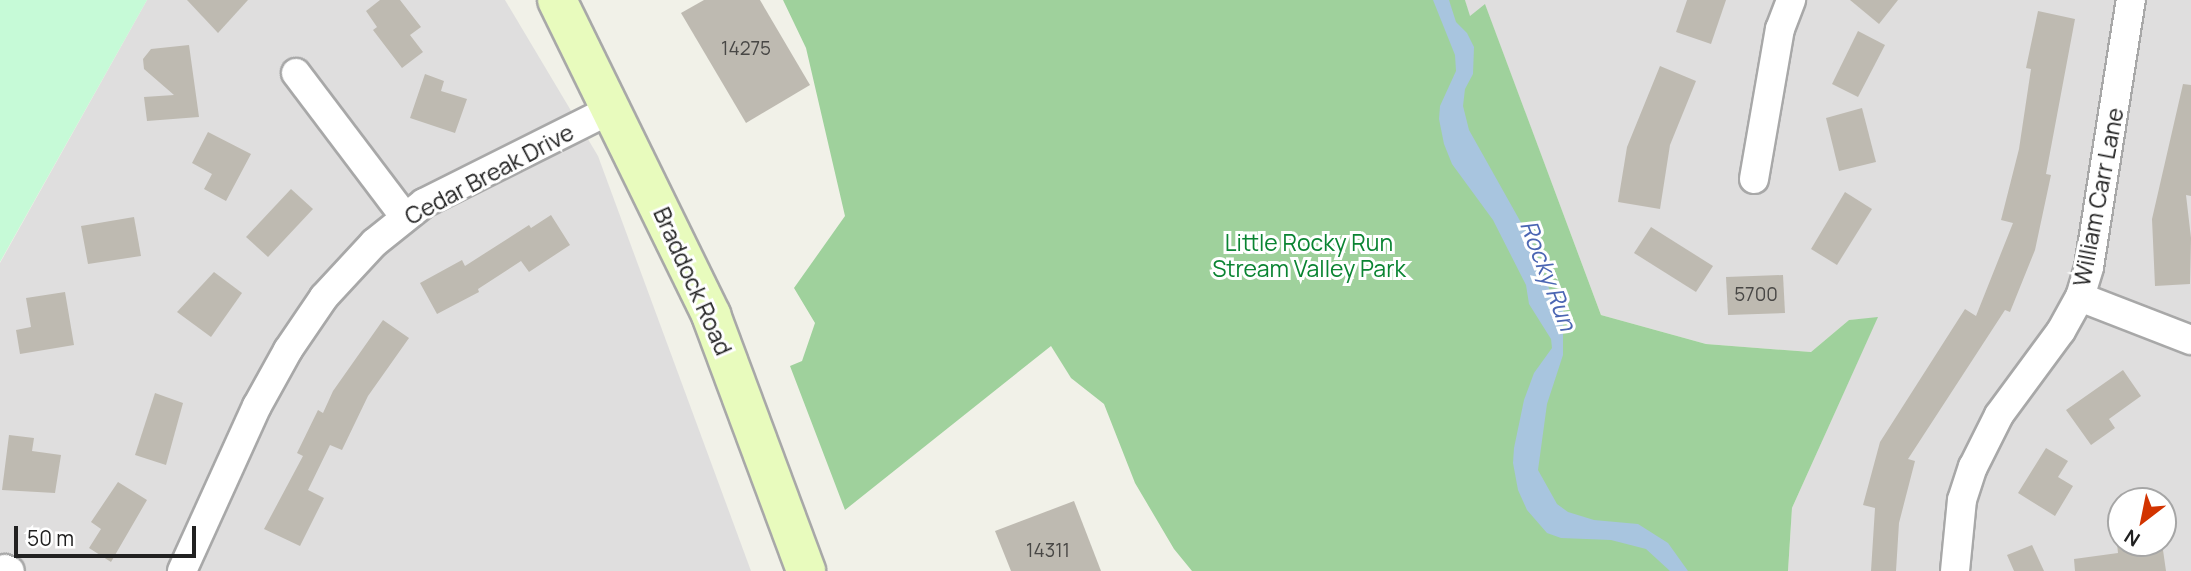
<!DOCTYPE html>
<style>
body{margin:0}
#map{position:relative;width:2191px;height:571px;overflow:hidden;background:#f1f1e8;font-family:Manrope,sans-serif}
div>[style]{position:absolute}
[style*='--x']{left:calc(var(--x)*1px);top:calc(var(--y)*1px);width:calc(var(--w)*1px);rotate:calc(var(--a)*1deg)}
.residential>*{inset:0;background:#dfdede}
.forest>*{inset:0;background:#9fd19c}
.park>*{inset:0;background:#c6fad7}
.water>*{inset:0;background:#a8c5df}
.building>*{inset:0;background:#bebab1}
.roads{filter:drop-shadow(2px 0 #a8a8a8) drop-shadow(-2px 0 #a8a8a8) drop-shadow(0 2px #a8a8a8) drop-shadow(0 -2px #a8a8a8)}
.minor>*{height:28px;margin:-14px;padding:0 14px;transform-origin:14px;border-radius:14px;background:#fff}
.secondary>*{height:38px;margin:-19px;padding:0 19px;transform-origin:19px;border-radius:19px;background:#e8fbbd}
span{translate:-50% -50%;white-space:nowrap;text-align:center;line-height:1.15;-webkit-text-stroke:6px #fff;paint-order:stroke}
.number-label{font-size:19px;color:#484745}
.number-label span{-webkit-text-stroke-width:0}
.street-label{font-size:23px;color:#212121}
.park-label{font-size:23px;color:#0a8432}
.water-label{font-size:24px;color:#4b66b3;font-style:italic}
.north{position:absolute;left:2107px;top:487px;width:70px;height:70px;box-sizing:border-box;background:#fff;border:2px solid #a6a6a6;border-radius:50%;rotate:212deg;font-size:19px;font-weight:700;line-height:28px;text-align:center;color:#212121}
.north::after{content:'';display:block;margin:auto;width:24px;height:32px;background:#d23300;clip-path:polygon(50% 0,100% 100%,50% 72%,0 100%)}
.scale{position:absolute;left:14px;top:526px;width:182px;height:32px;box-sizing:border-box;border:4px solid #212121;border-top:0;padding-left:9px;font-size:21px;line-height:24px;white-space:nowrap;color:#212121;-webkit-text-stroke:5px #fff;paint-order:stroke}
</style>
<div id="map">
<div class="residential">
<div style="clip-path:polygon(147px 0,505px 0,598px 156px,751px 571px,0 571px,0 263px)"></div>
<div style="clip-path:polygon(evenodd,1465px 0,2191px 0,2191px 571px,1788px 571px,1792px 508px,1877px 318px,1849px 320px,1811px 352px,1706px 344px,1601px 315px,1485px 5px,1469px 17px,1465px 0,2121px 501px,2163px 501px,2163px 543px,2121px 543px,2121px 501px)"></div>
</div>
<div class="forest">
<div style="clip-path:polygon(783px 0,1465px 0,1470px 16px,1485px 4px,1601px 315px,1706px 344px,1811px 352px,1849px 320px,1878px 317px,1792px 508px,1788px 571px,1192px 571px,1174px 549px,1135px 483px,1104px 404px,1071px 378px,1051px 346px,845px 510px,790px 366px,802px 361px,815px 323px,794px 288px,845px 216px,806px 48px)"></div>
</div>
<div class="park">
<div style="clip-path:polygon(0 0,147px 0,0 262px)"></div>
</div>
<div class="water">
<div style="clip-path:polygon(1433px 0,1449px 0,1456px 22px,1467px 33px,1474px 47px,1473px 74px,1465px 89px,1463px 106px,1469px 130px,1533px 244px,1551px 294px,1563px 310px,1563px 355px,1547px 404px,1538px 470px,1557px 504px,1568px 512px,1594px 520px,1638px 524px,1668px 543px,1688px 571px,1670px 571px,1646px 549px,1611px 540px,1561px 538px,1547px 533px,1527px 510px,1518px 490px,1513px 463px,1514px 448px,1524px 400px,1534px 373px,1552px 348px,1551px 339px,1529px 304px,1526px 285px,1493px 220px,1452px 164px,1444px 144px,1439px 119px,1440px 106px,1456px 71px,1455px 55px)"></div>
</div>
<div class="building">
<div style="clip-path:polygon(187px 0,248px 0,218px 33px)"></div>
<div style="clip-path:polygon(380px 0,400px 0,421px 27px,410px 35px,423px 52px,402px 68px,373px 30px,377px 27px,366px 11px)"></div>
<div style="clip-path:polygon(704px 0,760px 0,810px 85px,746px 123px,681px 13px)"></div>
<div style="clip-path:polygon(1687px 0,1726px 0,1711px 44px,1676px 32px)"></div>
<div style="clip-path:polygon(1850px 0,1898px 0,1879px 24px)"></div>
<div style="clip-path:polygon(2038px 11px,2075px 19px,2046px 174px,2051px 175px,2035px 250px,2010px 312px,2005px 310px,1908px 459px,1915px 461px,1899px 523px,1896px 571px,1871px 571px,1875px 508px,1863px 505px,1880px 442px,1965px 309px,1976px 316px,2013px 223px,2001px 220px,2019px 149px,2031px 69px,2026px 68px)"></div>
<div style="clip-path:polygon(1858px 31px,1885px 45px,1858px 97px,1832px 84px)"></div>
<div style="clip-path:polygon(189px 45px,199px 117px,147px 121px,144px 97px,174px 95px,144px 69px,143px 59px,151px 49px)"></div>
<div style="clip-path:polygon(1660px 66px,1696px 81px,1670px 145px,1660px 209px,1618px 202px,1627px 147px)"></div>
<div style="clip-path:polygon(425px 74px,444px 81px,441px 91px,467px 99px,455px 133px,410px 118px)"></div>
<div style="clip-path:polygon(2183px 84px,2191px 85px,2191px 196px,2186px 195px,2191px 238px,2190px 284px,2155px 286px,2152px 219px)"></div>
<div style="clip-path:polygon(1862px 108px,1876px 162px,1839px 171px,1826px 118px)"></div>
<div style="clip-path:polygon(208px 132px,251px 154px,226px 201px,204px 189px,212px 174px,192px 163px)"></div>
<div style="clip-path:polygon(291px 189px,313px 209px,268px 257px,246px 237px)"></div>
<div style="clip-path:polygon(1845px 192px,1872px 209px,1837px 265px,1811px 249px)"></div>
<div style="clip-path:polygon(551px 215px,570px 245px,529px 272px,521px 261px,478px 289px,479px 292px,437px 314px,420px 283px,462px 260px,465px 266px,529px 225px,531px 228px)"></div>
<div style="clip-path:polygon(134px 217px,141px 256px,88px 264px,81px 226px)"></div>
<div style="clip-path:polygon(1651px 227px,1713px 266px,1696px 292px,1634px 253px)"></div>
<div style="clip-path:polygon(214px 272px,242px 293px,211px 337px,177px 312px)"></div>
<div style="clip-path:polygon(1783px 275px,1785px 313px,1728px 315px,1726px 277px)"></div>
<div style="clip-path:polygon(65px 292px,74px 345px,20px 354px,16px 330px,31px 327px,26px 298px)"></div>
<div style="clip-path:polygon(383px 320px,409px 338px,368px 396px,342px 450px,330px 445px,308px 490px,324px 498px,300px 546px,264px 529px,303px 456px,297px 453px,318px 410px,323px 413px,333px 391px)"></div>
<div style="clip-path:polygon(2123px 370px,2141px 396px,2109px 419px,2115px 428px,2091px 445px,2066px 410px)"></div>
<div style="clip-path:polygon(155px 393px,183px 403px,166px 465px,135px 455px)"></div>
<div style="clip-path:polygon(9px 435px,34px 438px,32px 451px,61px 455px,55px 493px,2px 490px)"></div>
<div style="clip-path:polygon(2046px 448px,2068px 461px,2058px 477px,2073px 486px,2055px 516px,2018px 493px)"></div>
<div style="clip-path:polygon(118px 482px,147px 500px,111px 562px,89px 548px,101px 529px,91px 522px)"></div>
<div style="clip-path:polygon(1074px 501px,1101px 571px,1011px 571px,995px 531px)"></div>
<div style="clip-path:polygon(2117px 543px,2162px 543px,2166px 571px,2075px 571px,2074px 559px,2118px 553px)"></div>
<div style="clip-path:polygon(2032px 545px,2044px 571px,2014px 571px,2007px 555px)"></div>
</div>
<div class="roads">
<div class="minor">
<div style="--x:296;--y:73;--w:179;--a:52.9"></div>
<div style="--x:1754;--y:179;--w:152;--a:-80.2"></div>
<div style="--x:1780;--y:29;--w:31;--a:-69"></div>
<div style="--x:2080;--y:297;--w:119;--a:21.2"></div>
<div style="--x:5;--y:569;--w:5;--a:22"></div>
<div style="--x:182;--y:571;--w:181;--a:-65.6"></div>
<div style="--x:257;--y:406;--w:64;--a:-61"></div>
<div style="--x:288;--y:350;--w:64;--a:-55.8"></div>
<div style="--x:324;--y:297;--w:74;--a:-47.2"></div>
<div style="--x:374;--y:243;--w:64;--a:-38.7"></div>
<div style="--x:424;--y:203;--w:210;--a:-26.6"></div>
<div style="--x:1955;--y:571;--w:71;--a:-84.4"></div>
<div style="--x:1962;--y:500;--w:35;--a:-72"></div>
<div style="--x:1973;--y:467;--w:58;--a:-63.4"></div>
<div style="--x:1999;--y:415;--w:104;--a:-53.6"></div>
<div style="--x:2061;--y:331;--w:39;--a:-61"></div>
<div style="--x:2080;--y:297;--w:31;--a:-73"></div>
<div style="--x:2089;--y:267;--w:270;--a:-81.1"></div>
</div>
<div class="secondary">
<div style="--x:557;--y:0;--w:351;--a:63.9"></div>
<div style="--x:711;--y:315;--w:273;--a:69.6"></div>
</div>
</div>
<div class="number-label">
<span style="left:746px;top:49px">14275</span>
<span style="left:1756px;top:295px">5700</span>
<span style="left:1048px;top:551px">14311</span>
</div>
<div class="street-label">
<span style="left:489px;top:174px;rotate:-28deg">Cedar Break Drive</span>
<span style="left:2098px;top:197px;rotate:-79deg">William Carr Lane</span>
<span style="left:693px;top:281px;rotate:66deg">Braddock Road</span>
</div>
<div class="park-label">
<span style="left:1309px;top:255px">Little Rocky Run<br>Stream Valley Park</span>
</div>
<div class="water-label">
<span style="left:1549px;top:275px;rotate:69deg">Rocky Run</span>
</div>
<div class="north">N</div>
<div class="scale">50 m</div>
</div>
